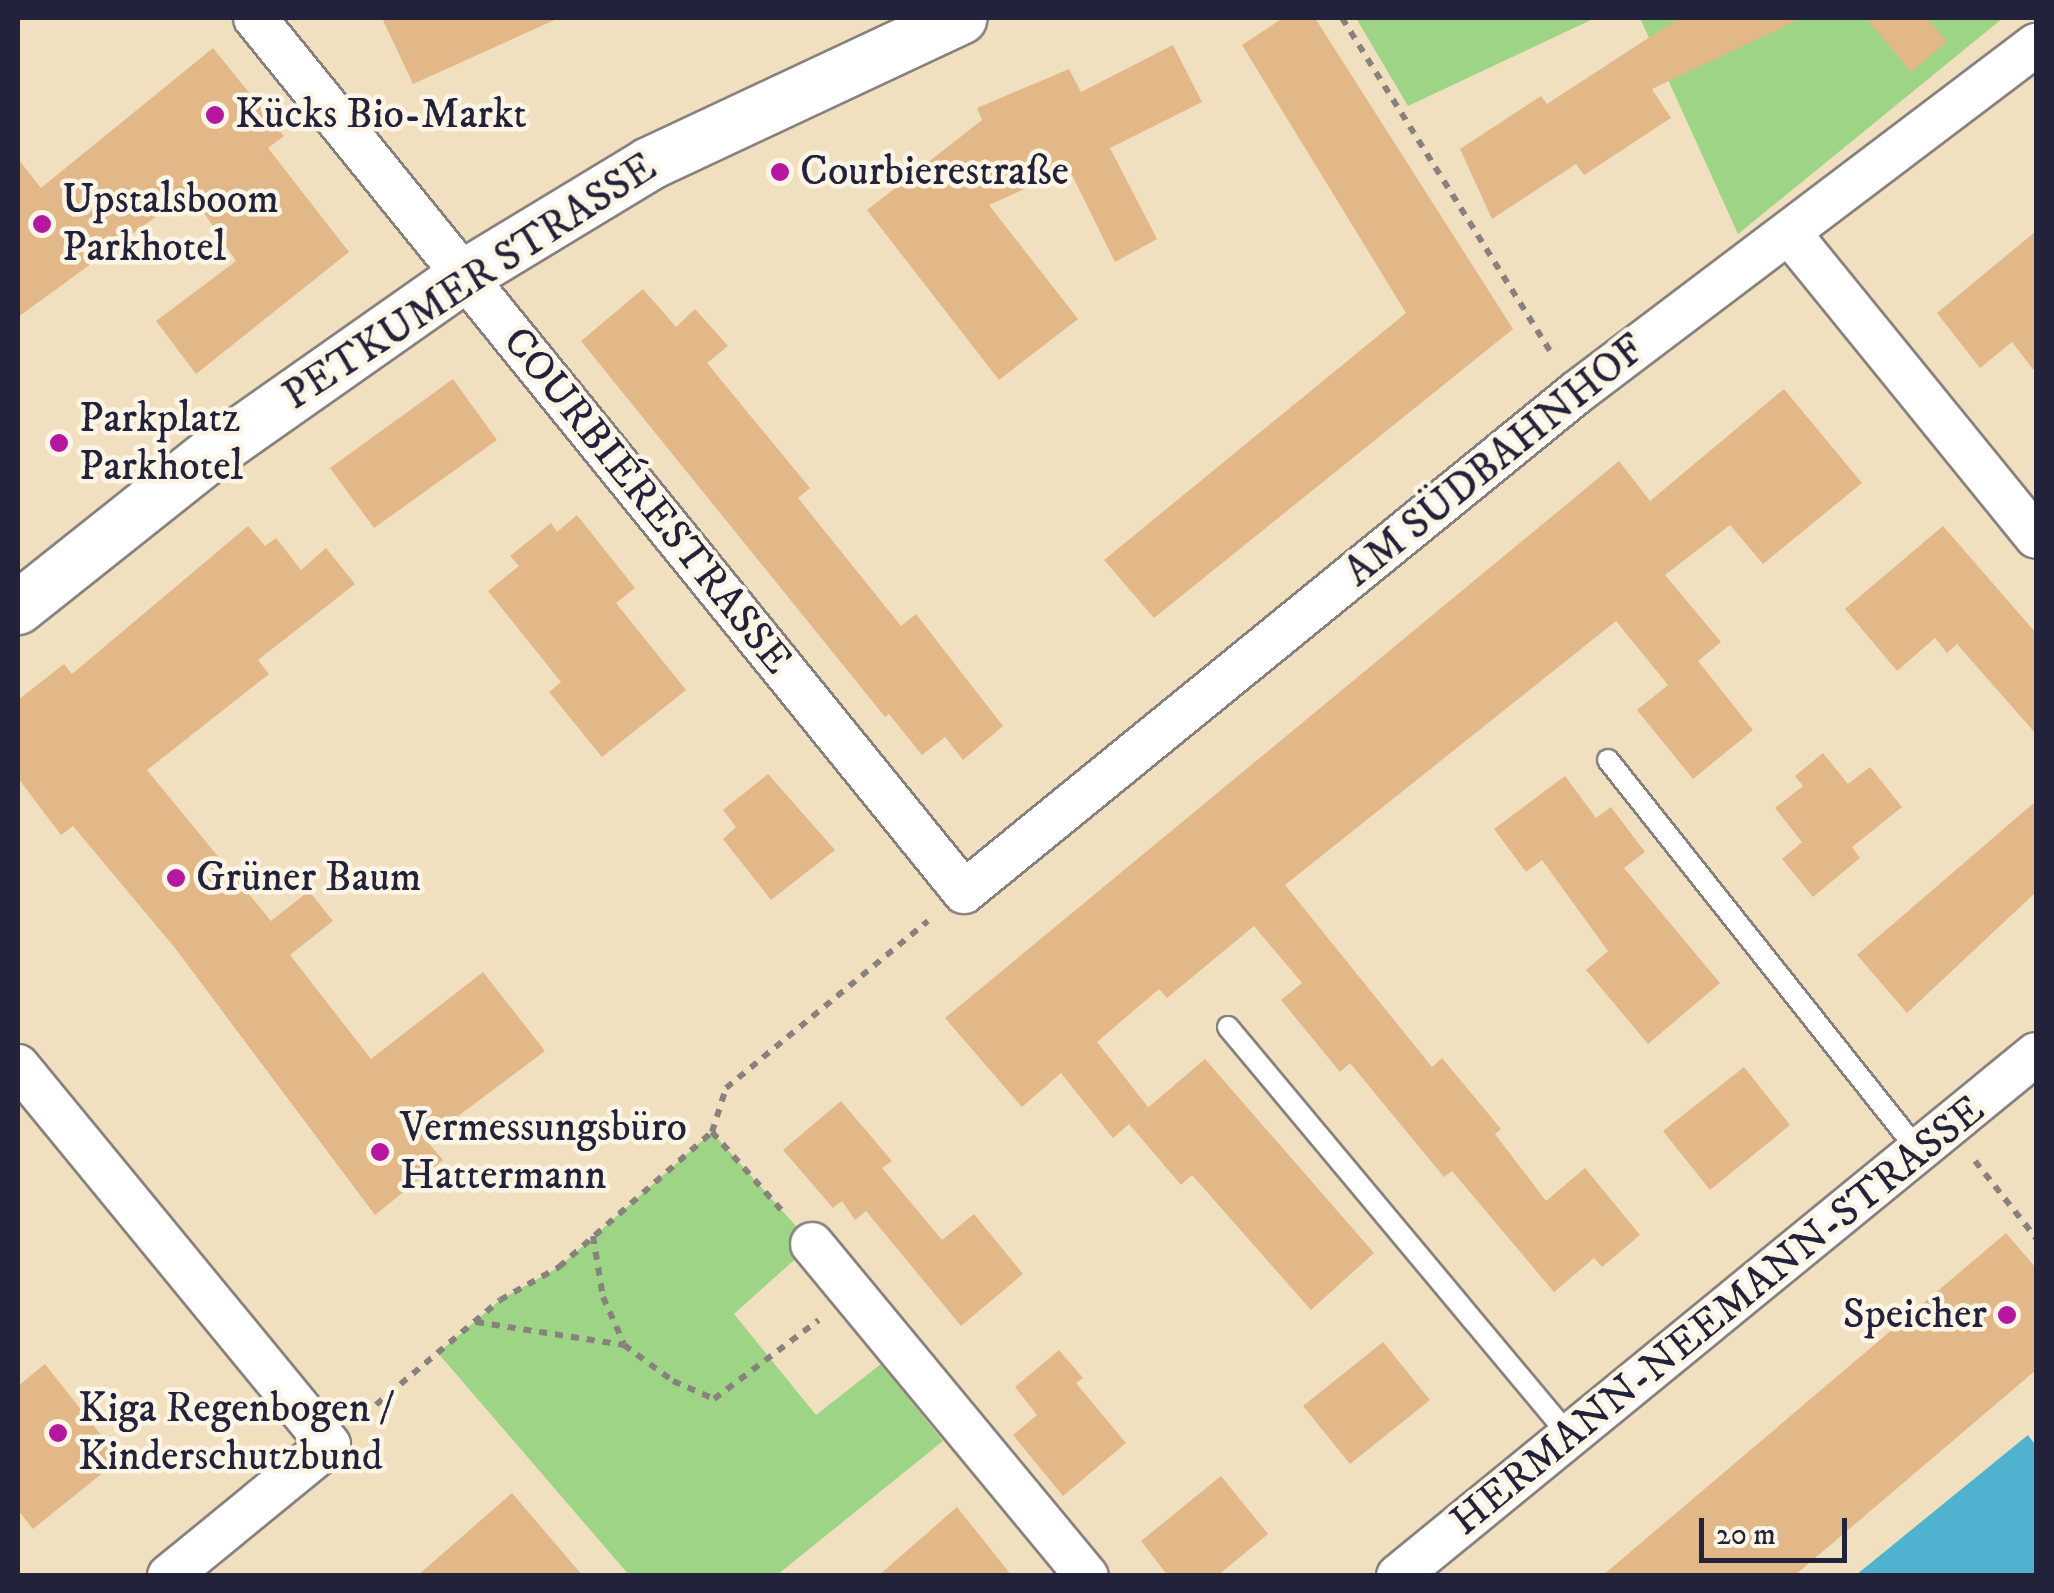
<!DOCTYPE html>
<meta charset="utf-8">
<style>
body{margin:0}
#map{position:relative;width:2054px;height:1593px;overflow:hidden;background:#f0e0bf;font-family:"IM FELL DW Pica",serif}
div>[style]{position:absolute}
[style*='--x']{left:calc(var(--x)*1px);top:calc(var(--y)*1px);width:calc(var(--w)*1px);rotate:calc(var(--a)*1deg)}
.green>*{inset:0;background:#9ed485}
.water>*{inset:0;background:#4fb2ce}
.building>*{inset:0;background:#e2b889}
.path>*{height:6px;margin-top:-3px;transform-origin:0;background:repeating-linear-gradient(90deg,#89817d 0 8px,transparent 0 16px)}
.roads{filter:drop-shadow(2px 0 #89817d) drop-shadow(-2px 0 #89817d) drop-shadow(0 2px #89817d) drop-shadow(0 -2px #89817d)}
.service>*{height:20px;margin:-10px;padding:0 10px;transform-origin:10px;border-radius:10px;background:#fff}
.minor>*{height:42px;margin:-21px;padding:0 21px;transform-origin:21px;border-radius:21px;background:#fff}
.tertiary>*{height:52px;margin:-26px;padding:0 26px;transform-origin:26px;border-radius:26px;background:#fff}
.dots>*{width:28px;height:28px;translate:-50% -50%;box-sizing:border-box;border:5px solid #fcf5e5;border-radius:50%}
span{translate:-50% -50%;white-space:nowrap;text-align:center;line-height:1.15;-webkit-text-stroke:9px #fcf5e5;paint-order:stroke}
.poi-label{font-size:42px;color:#22223b}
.left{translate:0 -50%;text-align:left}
.right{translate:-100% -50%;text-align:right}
.street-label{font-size:42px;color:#22223b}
.frame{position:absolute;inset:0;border:20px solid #22223b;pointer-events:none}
.scale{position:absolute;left:1699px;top:1518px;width:148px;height:45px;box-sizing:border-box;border:5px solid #22223b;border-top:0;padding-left:12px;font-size:30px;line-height:35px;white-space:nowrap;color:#22223b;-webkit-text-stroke:8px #fcf5e5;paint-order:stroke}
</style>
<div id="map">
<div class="green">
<div style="clip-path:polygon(1356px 18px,1595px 18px,1408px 106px)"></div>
<div style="clip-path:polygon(1640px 18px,2003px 18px,1738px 234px)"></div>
<div style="clip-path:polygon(712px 1132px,812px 1244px,734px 1314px,816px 1415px,881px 1364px,943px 1441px,777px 1575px,629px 1575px,438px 1353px,500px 1300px,559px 1267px)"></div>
</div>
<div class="water">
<div style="clip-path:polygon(2028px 1435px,2036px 1446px,2036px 1575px,1856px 1575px)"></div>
</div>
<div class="building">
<div style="clip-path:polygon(382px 18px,559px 18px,413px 84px)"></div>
<div style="clip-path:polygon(1283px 18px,1315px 18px,1513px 329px,1154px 618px,1104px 560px,1406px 313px,1242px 45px)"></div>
<div style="clip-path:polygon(1679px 18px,1802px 18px,1652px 89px,1671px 118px,1584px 175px,1576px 164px,1492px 219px,1460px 149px,1541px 96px,1547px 104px)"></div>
<div style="clip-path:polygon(1866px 18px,1927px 18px,1947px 42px,1911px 72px)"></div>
<div style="clip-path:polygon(1173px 45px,1202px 102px,1110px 148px,1157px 239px,1115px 262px,1069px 169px,989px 205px,1078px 319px,999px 380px,867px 210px,982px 120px,977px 108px,1069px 69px,1081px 92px)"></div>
<div style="clip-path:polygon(213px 48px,284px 136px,268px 148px,349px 252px,196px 374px,156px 321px,236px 261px,190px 192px,18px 317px,18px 159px,41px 188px)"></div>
<div style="clip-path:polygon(2036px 231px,2036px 373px,2012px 342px,1980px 368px,1937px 313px)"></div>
<div style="clip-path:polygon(643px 289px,676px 327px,695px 309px,728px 346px,707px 363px,810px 488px,798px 498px,901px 626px,916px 614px,1003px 726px,963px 760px,945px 737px,922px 755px,889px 714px,885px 717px,581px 341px)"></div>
<div style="clip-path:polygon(453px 379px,497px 440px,374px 528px,330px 468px)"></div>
<div style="clip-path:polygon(1784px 389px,1862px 483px,1763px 564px,1730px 525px,1665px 575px,1721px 642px,1698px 661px,1753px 730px,1693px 779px,1637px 710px,1668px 685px,1616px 621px,1285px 885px,1432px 1067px,1442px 1058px,1501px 1129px,1495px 1134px,1546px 1201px,1585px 1168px,1640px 1235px,1602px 1267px,1594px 1258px,1554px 1292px,1452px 1171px,1444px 1177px,1350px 1063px,1340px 1072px,1281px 1000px,1302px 983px,1254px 926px,1167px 998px,1159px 989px,1097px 1042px,1148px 1107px,1131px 1122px,1205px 1059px,1374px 1253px,1311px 1310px,1192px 1175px,1181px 1185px,1129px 1124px,1113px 1138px,1061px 1073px,1022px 1107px,945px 1018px,1619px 461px,1650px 501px)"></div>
<div style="clip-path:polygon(577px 515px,635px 588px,616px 603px,686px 690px,602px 757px,549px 692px,561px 682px,488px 591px,519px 566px,510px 556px,551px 523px,557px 532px)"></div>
<div style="clip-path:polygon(248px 526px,265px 546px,276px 538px,301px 570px,326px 548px,355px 584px,258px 660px,269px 674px,147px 770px,271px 921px,309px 891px,333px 921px,290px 955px,371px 1059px,483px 972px,545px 1051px,426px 1140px,443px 1160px,375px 1215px,175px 948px,73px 826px,61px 835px,18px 778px,18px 700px,64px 664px,72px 674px)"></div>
<div style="clip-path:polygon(1943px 526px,2036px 633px,2036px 734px,1957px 644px,1947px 653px,1935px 638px,1897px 671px,1845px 609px)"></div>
<div style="clip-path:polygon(1823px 753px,1848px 784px,1870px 767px,1902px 807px,1852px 847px,1860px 858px,1813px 897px,1782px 859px,1802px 842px,1775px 808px,1803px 786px,1795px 776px)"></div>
<div style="clip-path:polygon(768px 774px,835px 850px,771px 900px,723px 839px,736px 827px,723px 810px)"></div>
<div style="clip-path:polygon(1565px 776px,1596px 818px,1611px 807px,1645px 852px,1624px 868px,1720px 983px,1648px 1044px,1586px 970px,1608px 951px,1542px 860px,1526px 872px,1494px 829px)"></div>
<div style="clip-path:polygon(2036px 801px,2036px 892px,1907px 1013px,1857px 955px)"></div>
<div style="clip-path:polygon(1744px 1067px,1790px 1125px,1710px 1190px,1663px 1131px)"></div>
<div style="clip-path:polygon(841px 1101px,892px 1161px,882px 1168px,942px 1240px,974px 1214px,1023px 1274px,961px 1326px,866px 1211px,855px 1220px,842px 1201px,833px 1208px,783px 1150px)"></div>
<div style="clip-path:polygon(2006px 1233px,2036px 1268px,2036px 1370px,1794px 1576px,1602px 1576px)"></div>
<div style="clip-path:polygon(1383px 1342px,1430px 1400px,1350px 1464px,1303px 1406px)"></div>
<div style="clip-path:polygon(1059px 1350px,1083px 1378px,1076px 1383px,1126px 1443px,1063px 1496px,1013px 1435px,1037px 1415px,1015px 1387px)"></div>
<div style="clip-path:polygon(45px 1364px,120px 1459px,33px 1529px,18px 1510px,18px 1386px)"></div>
<div style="clip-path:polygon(1221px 1476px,1268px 1534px,1217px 1576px,1168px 1576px,1141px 1541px)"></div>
<div style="clip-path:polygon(512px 1493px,583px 1576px,417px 1576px)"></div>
<div style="clip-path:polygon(957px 1507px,1012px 1576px,878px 1576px)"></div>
</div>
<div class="path">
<div style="--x:1342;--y:18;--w:396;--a:58"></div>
<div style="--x:712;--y:1132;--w:108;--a:48.4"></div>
<div style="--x:1975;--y:1161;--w:98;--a:51.6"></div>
<div style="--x:593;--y:1236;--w:62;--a:80.7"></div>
<div style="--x:603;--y:1297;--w:51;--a:65.9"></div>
<div style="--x:476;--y:1322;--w:150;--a:8.8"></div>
<div style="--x:624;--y:1345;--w:61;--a:36.3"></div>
<div style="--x:673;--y:1381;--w:45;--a:23.7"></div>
<div style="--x:714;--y:1399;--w:131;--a:-37"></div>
<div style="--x:364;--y:1415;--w:178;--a:-40.2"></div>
<div style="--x:500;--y:1300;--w:68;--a:-29.2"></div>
<div style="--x:559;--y:1267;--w:204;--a:-41.4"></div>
<div style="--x:712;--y:1132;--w:46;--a:-72.3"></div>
<div style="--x:726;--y:1088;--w:262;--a:-39.6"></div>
</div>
<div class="roads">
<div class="service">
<div style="--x:1608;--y:760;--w:503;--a:51.54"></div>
<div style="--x:1228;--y:1027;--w:537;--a:50.14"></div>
</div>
<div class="minor">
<div style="--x:255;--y:18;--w:1125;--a:50.95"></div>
<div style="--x:964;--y:892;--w:790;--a:-39.19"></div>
<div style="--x:1576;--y:393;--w:577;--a:-37.11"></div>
<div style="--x:1790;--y:234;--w:390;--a:50.9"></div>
<div style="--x:18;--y:1066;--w:490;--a:50.6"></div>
<div style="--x:329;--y:1445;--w:207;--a:140.7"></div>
<div style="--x:812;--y:1244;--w:431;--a:50.4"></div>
<div style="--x:1398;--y:1576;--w:824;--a:-39.29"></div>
</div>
<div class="tertiary">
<div style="--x:18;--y:608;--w:251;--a:-38.5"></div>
<div style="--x:214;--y:452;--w:308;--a:-35.1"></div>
<div style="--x:466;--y:275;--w:214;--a:-31.2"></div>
<div style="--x:649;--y:164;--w:344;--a:-25.1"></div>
</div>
</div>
<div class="dots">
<div style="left:215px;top:115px;background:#b5179e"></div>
<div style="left:780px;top:172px;background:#b5179e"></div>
<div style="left:42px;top:224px;background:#b5179e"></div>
<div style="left:59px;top:443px;background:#b5179e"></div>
<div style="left:176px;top:878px;background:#b5179e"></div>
<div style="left:380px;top:1152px;background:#b5179e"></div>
<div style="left:2007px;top:1315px;background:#b5179e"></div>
<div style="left:58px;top:1433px;background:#b5179e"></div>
</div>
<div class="poi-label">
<span class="left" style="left:235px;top:115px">Kücks Bio-Markt</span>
<span class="left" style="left:800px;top:172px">Courbierestraße</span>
<span class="left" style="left:62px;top:224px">Upstalsboom<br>Parkhotel</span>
<span class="left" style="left:79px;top:443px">Parkplatz<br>Parkhotel</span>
<span class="left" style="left:196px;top:878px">Grüner Baum</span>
<span class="left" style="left:400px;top:1152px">Vermessungsbüro<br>Hattermann</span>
<span class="right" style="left:1987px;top:1315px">Speicher</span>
<span class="left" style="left:78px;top:1433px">Kiga Regenbogen /<br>Kinderschutzbund</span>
</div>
<div class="street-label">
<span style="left:470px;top:282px;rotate:-33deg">PETKUMER STRASSE</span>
<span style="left:1495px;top:461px;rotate:-39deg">AM SÜDBAHNHOF</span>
<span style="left:647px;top:501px;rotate:51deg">COURBIÉRESTRASSE</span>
<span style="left:1718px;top:1316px;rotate:-39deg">HERMANN-NEEMANN-STRASSE</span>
</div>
<div class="frame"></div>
<div class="scale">20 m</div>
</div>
